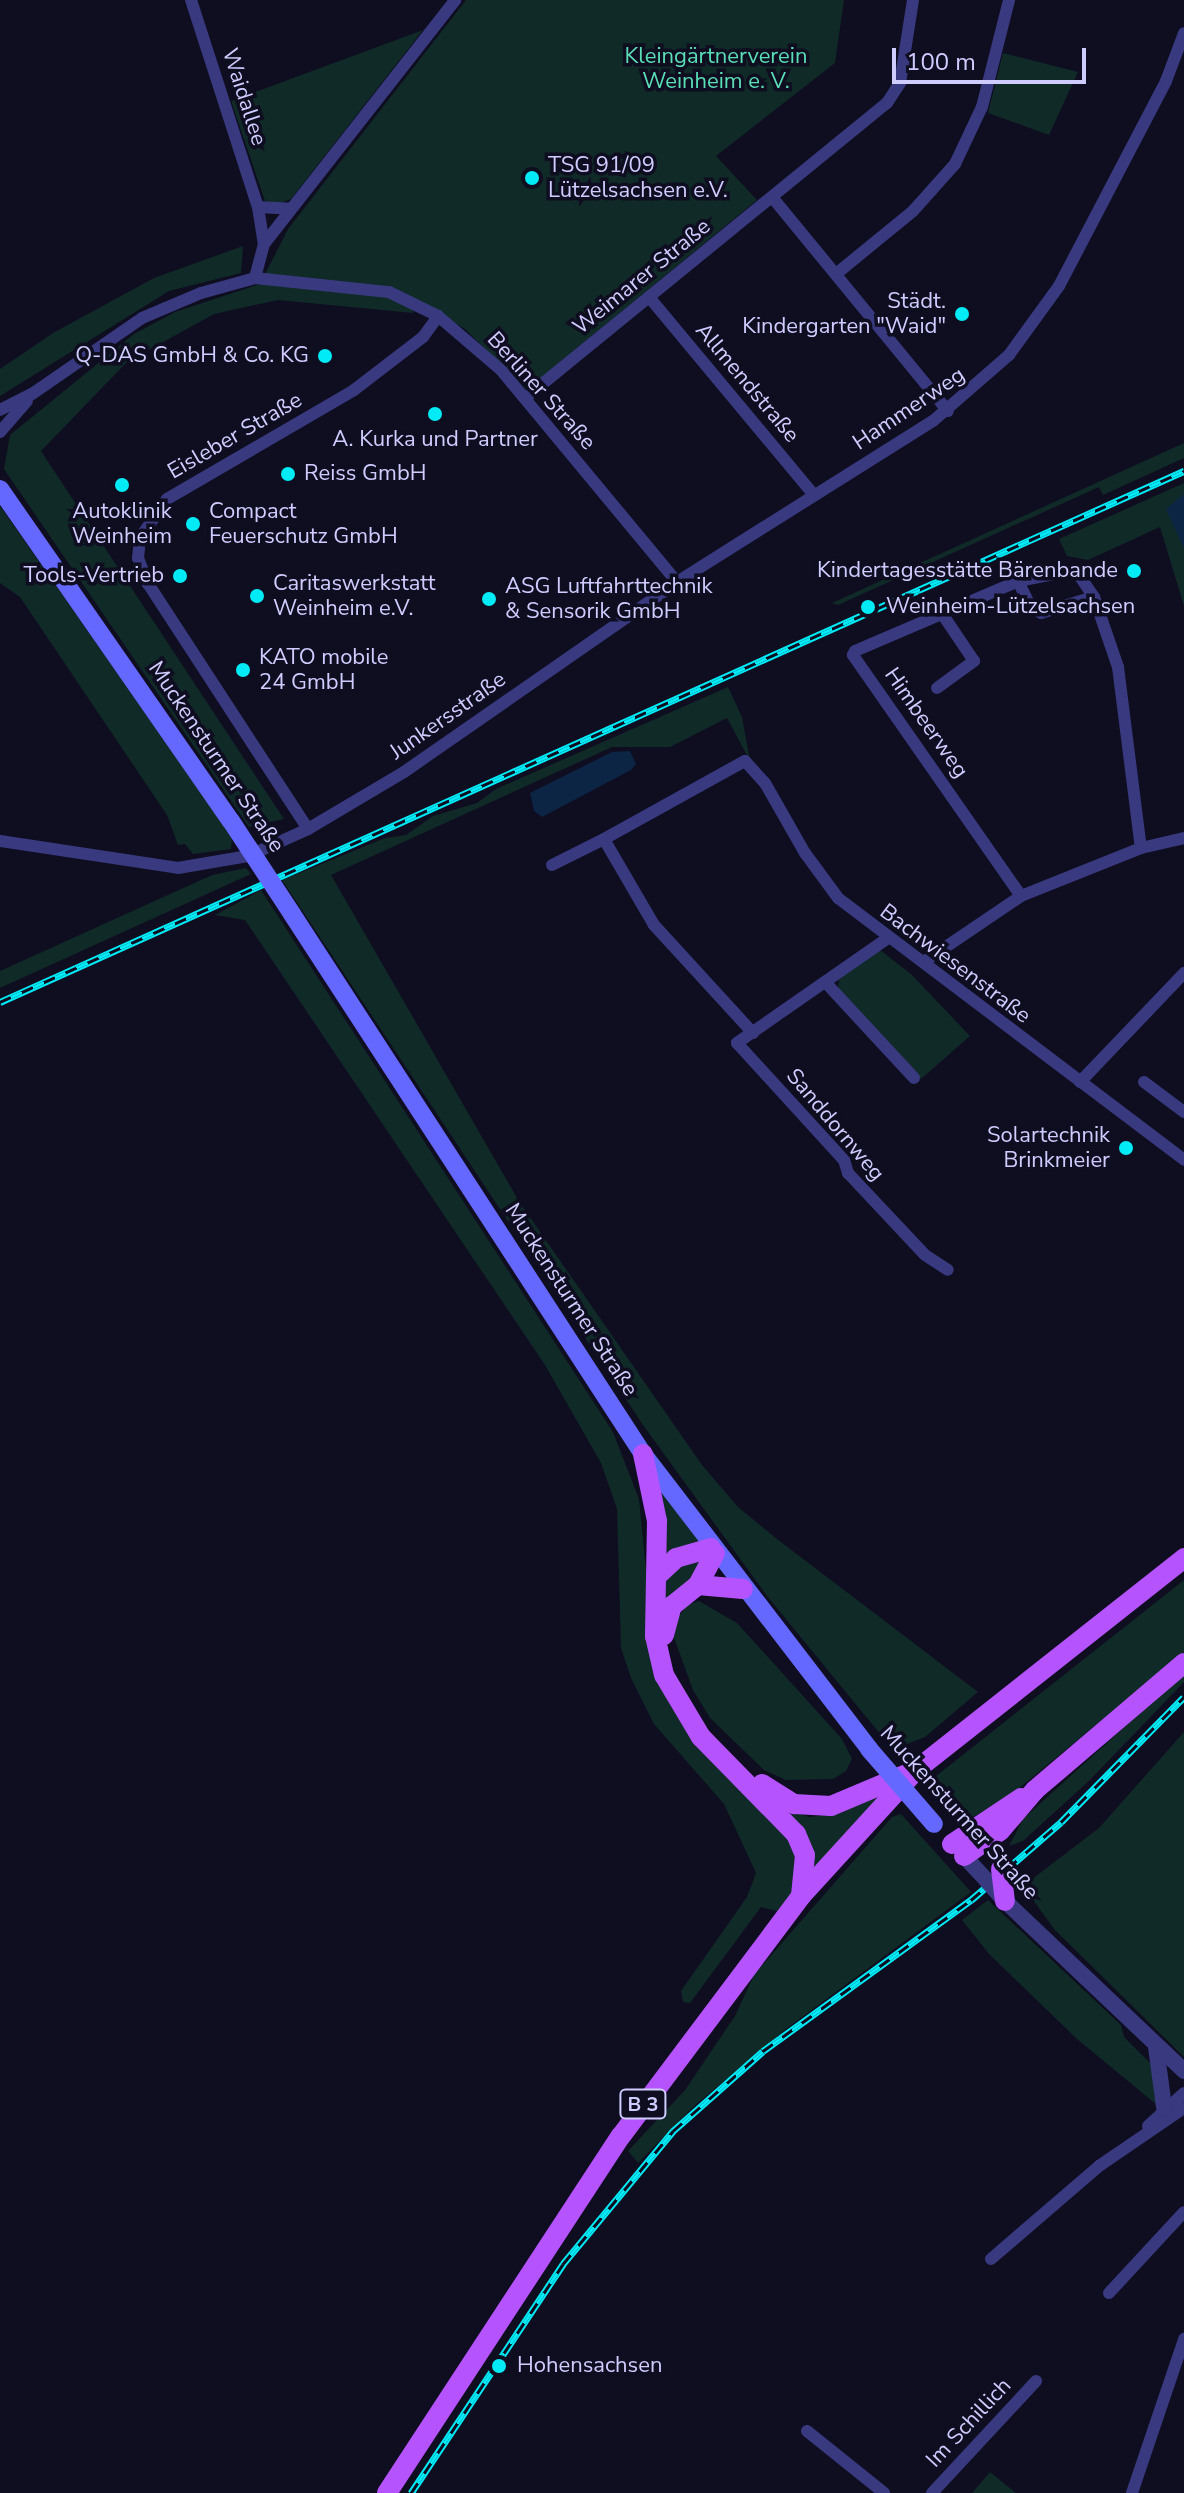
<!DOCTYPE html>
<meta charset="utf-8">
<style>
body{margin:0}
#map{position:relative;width:1184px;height:2493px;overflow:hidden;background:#0f0d20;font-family:"Nunito Sans",sans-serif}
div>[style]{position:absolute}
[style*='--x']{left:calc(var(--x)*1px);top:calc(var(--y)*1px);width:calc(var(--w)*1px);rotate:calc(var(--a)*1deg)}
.green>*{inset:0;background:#102a28}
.water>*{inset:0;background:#0c2545}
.minor>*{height:12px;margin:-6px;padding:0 6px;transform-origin:6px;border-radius:6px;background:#38397f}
.tertiary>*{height:16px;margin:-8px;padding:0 8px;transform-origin:8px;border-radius:8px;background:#38397f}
.secondary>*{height:18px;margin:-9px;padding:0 9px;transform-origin:9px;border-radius:9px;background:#6468ff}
.primary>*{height:20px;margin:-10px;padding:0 10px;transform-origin:10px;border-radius:10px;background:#b554fe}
.rail>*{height:7px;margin-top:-3.5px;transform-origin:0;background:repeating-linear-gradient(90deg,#0f0d20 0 12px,#01ebf6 0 24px);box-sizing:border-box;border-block:2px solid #01ebf6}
.tertiary-bridge>*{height:16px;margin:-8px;padding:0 8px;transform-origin:8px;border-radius:8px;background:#38397f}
.secondary-bridge>*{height:18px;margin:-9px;padding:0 9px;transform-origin:9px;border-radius:9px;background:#6468ff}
.primary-bridge>*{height:20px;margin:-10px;padding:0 10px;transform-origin:10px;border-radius:10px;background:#b554fe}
.dots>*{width:22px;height:22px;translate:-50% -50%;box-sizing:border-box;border:4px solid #0f0d20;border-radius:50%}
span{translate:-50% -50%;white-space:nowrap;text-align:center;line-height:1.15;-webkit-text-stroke:7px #0f0d20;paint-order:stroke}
.shield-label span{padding:2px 6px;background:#0f0d20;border:2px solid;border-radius:6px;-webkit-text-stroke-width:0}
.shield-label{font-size:20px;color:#cfccff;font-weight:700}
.park-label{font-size:22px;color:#59deb6}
.street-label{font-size:22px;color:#cfccff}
.poi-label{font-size:22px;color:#cfccff}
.left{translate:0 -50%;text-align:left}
.right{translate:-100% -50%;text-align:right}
.scale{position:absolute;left:892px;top:48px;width:194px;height:36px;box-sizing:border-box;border:4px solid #cfccff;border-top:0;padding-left:10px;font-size:24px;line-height:28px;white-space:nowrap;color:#cfccff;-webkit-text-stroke:6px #0f0d20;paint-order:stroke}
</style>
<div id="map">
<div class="green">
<div style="clip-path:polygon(466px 0,844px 0,835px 63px,716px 156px,757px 200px,526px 390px,465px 329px,417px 301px,413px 313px,278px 300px,214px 314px,127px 362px,41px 451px,284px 819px,249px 827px,4px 469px,10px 435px,134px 334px,175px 312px,260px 284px,288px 229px)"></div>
<div style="clip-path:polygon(423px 30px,291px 199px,278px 204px,265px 201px,231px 101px)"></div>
<div style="clip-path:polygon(1003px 53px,1078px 72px,1049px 135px,988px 113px)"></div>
<div style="clip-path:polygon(243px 246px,241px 273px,169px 291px,0 396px,0 369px,53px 333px,154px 278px)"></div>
<div style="clip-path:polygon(1184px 443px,1184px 458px,1103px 495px,1099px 487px,838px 605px,832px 603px)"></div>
<div style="clip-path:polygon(1184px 483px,1184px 606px,1160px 527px,1088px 560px,1067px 556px,1059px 539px)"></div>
<div style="clip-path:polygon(0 506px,232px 838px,231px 849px,193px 854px,185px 844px,178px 845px,167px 815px,20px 597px,0 583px)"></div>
<div style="clip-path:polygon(728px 687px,742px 717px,750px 761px,727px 718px,670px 747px,612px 747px,331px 875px,520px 1203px,702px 1465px,738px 1507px,777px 1539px,978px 1692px,925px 1737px,905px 1745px,881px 1735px,767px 1596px,643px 1425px,282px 880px,385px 838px,406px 835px,433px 816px,477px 803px,496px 789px)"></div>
<div style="clip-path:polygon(246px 868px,251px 874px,0 988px,0 971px,212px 875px)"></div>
<div style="clip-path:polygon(261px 890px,613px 1432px,639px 1499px,656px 1672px,669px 1703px,688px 1734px,795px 1845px,794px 1891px,777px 1911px,761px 1907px,690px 2003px,683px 2002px,681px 1991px,747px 1897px,756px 1873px,724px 1804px,654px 1724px,631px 1678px,621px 1648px,617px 1509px,601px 1463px,545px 1365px,245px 920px,215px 915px)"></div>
<div style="clip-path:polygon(880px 950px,911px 974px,970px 1036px,921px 1079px,838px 990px,839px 979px)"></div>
<div style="clip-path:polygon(657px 1483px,701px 1544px,664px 1563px)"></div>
<div style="clip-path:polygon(702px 1559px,699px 1569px,661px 1612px,665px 1579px,690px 1561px)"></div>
<div style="clip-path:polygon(1184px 1580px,1184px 1652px,1011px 1795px,975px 1816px,952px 1819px,926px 1784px)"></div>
<div style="clip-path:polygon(699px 1601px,737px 1623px,842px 1739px,852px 1759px,846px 1771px,833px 1779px,786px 1780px,764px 1770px,710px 1718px,693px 1690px,674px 1638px,677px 1619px,687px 1605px)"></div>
<div style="clip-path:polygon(1184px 1673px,1184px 1682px,1090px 1780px,1023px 1841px,1009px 1846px,1023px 1819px)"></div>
<div style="clip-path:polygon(1184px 1732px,1184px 2057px,1054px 1929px,1023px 1886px,1099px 1828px)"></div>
<div style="clip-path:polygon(883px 1792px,811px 1871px,789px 1816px,792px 1811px,809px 1817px,841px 1813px)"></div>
<div style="clip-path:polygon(901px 1814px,971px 1892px,786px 2029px,693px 2107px,638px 2163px,628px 2151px,685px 2090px,735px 2016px,754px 1975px,892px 1817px)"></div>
<div style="clip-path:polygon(988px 1900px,1121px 2025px,1124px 2037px,1153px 2066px,1157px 2105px,1077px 2039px,989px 1954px,962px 1920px)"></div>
<div style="clip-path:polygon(990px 2472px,1016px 2493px,972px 2493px)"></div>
</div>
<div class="water">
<div style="clip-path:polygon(1184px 494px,1184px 548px,1166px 509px)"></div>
<div style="clip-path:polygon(630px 751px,636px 764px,631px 770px,542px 817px,534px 811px,530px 793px,612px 752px)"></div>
</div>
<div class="minor">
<div style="--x:191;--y:0;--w:218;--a:72.1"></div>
<div style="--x:258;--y:207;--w:37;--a:81"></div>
<div style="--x:264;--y:244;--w:35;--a:105"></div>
<div style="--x:772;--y:197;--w:277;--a:50.6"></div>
<div style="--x:258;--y:207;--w:33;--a:3"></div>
<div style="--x:264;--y:244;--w:310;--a:-51.9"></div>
<div style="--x:836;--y:274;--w:99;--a:-39.3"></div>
<div style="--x:913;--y:211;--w:63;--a:-48.2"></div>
<div style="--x:955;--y:164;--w:63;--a:-64.7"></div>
<div style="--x:982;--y:107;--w:110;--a:-75.8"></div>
<div style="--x:649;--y:297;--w:258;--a:50.2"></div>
<div style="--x:525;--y:398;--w:467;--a:-39.2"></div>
<div style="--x:887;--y:103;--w:24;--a:-57"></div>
<div style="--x:900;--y:83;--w:84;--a:-81.1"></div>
<div style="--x:0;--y:410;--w:36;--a:-27"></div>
<div style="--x:32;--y:394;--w:134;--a:-34.6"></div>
<div style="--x:142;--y:318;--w:64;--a:-23"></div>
<div style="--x:201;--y:293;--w:56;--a:-15.5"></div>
<div style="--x:255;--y:278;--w:135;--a:6"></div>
<div style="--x:389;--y:292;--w:55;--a:26.1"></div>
<div style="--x:438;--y:316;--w:83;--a:40.6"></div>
<div style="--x:501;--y:370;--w:276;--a:50.3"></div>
<div style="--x:0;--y:432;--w:41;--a:-48.9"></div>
<div style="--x:1018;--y:581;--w:28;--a:64"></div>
<div style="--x:1030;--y:606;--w:13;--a:32"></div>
<div style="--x:1041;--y:613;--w:55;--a:-16.8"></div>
<div style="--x:937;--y:688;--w:46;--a:-36.1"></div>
<div style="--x:974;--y:661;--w:59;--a:-124"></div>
<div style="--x:308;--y:829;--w:293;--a:-123.1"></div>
<div style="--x:148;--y:584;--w:28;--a:-111"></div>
<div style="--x:138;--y:558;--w:20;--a:-84"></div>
<div style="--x:140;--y:538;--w:47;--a:-55.3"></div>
<div style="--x:167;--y:499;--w:216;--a:-30.2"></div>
<div style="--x:354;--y:390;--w:87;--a:-37.5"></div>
<div style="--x:423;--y:337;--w:26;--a:-54"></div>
<div style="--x:0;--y:841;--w:180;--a:8.6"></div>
<div style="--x:178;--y:868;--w:71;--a:-9.7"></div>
<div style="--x:248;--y:856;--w:66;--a:-24.2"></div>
<div style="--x:308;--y:829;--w:112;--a:-30.7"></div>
<div style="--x:404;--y:772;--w:333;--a:-34.8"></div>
<div style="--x:677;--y:582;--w:302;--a:-32.2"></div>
<div style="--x:933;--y:421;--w:101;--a:-41"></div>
<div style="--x:1009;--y:355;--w:85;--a:-54.1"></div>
<div style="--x:1059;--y:286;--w:231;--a:-62.4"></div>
<div style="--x:1166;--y:81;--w:51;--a:-69.4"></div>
<div style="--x:552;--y:865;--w:58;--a:-26.6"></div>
<div style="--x:1021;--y:896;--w:294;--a:-124.9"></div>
<div style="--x:853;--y:655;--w:4;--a:-63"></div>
<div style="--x:855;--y:651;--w:177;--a:-23.2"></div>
<div style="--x:1018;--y:581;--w:52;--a:-11.1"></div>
<div style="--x:1069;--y:571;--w:11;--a:22"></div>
<div style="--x:1079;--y:575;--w:27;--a:56"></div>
<div style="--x:1094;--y:597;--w:74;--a:71.1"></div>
<div style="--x:1118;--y:667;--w:182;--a:82.8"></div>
<div style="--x:888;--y:938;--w:184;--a:145.2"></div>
<div style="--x:737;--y:1043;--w:159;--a:47.6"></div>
<div style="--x:844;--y:1160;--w:14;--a:73"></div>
<div style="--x:848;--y:1173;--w:112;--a:46.8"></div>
<div style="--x:925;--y:1255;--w:27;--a:33"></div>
<div style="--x:925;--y:961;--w:116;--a:-34.1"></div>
<div style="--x:1021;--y:896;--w:129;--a:-21.8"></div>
<div style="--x:1141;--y:848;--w:44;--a:-13.1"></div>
<div style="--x:827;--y:984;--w:128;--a:47.2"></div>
<div style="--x:753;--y:1033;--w:147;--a:-132.5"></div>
<div style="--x:654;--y:925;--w:99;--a:-120.2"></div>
<div style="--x:604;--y:839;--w:161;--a:-29"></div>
<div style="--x:745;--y:761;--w:30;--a:48"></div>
<div style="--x:765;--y:783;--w:81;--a:60.3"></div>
<div style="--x:805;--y:853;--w:56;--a:53.7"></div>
<div style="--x:838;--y:898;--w:434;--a:37.1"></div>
<div style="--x:1080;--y:1082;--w:151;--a:-46.3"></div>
<div style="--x:1144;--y:1082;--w:50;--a:36.9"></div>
<div style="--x:1148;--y:2126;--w:49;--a:-42.5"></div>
<div style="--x:991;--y:2259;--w:143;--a:-40.7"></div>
<div style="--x:1099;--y:2166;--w:103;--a:-34.3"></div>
<div style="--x:1109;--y:2293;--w:110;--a:-47.2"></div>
<div style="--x:807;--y:2431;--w:99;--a:38.8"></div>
<div style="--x:932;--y:2493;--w:153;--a:-47.1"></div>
<div style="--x:1132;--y:2493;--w:163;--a:-71.3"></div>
</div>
<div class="tertiary">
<div style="--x:964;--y:1856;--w:34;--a:47"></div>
<div style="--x:1005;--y:1901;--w:247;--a:43.5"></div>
<div style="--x:1156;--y:2047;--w:61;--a:82.4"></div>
</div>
<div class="secondary">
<div style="--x:0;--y:489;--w:404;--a:55.2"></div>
<div style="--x:292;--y:914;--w:644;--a:56.98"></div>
<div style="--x:643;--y:1454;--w:372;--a:52.5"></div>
</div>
<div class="primary">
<div style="--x:643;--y:1454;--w:68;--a:78.2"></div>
<div style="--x:657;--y:1521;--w:115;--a:91"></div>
<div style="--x:655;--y:1636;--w:40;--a:77"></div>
<div style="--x:664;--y:1675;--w:72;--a:59.2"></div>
<div style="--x:701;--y:1737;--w:136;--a:45.6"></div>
<div style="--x:796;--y:1834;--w:23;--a:67"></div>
<div style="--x:805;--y:1855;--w:41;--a:95.6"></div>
<div style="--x:658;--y:1575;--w:25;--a:-43"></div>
<div style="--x:676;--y:1558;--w:36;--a:-16"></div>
<div style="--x:698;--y:1585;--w:45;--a:5.1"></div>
<div style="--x:664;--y:1635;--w:30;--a:-75"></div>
<div style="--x:672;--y:1606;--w:33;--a:-39"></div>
<div style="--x:698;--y:1585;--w:36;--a:-62"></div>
<div style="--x:762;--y:1784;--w:38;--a:32"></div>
<div style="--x:794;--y:1804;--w:37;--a:3"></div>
<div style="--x:831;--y:1806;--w:85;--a:-22.9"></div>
<div style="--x:952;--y:1844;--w:83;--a:-33.7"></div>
<div style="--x:964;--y:1856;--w:44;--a:-34.8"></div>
<div style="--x:1000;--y:1831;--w:54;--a:-49.5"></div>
<div style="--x:1035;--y:1790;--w:196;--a:-40.4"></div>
<div style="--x:387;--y:2493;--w:427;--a:-56.8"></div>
<div style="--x:621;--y:2136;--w:300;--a:-53.1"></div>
<div style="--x:801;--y:1896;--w:171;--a:-47.6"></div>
<div style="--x:916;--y:1770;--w:342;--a:-38.3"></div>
</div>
<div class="rail">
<div style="--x:0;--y:1002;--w:1298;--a:-24.16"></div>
<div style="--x:411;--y:2493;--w:275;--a:-56.4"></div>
<div style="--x:563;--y:2264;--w:173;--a:-50.4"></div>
<div style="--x:673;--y:2131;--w:120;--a:-41.6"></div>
<div style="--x:763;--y:2051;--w:257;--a:-36"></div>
<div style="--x:971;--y:1900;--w:119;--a:-40.9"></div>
<div style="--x:1061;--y:1822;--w:175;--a:-45.5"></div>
</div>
<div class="tertiary-bridge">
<div style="--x:987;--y:1881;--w:27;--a:48"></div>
</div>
<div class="secondary-bridge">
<div style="--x:231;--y:821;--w:111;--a:56.7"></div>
<div style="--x:869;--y:1749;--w:99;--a:49.1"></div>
</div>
<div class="primary-bridge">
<div style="--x:1001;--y:1869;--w:32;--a:83"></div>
</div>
<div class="dots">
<div style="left:532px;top:178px;background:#01ebf6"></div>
<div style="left:962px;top:314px;background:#01ebf6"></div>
<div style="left:325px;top:356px;background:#01ebf6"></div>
<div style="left:435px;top:414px;background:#01ebf6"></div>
<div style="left:288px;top:474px;background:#01ebf6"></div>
<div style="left:122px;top:485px;background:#01ebf6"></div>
<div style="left:193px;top:524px;background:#01ebf6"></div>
<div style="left:1134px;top:571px;background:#01ebf6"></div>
<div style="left:180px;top:576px;background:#01ebf6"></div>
<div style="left:257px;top:596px;background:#01ebf6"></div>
<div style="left:489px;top:599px;background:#01ebf6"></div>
<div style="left:868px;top:607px;background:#01ebf6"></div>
<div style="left:243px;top:670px;background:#01ebf6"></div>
<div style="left:1126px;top:1148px;background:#01ebf6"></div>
<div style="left:499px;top:2366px;background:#01ebf6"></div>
</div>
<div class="shield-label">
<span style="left:643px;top:2104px">B 3</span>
</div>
<div class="park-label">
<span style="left:716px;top:69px">Kleingärtnerverein<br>Weinheim e. V.</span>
</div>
<div class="street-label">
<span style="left:244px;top:97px;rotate:72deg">Waidallee</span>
<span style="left:642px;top:277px;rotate:-39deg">Weimarer Straße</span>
<span style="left:747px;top:383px;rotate:50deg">Allmendstraße</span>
<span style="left:541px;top:391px;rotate:48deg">Berliner Straße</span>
<span style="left:909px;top:409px;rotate:-34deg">Hammerweg</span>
<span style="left:235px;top:436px;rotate:-30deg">Eisleber Straße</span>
<span style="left:448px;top:716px;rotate:-35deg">Junkersstraße</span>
<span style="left:926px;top:723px;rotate:55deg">Himbeerweg</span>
<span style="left:216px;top:757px;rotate:56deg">Muckensturmer Straße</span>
<span style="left:955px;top:964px;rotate:37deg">Bachwiesenstraße</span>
<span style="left:835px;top:1125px;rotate:50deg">Sanddornweg</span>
<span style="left:571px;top:1300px;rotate:57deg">Muckensturmer Straße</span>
<span style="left:959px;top:1813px;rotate:48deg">Muckensturmer Straße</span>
<span style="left:969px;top:2423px;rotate:-47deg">Im Schillich</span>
</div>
<div class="poi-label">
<span class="left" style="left:548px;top:178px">TSG 91/09<br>Lützelsachsen e.V.</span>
<span class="right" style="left:946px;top:314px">Städt.<br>Kindergarten "Waid"</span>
<span class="right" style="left:309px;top:356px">Q-DAS GmbH &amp; Co. KG</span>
<span style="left:435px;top:440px">A. Kurka und Partner</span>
<span class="left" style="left:304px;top:474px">Reiss GmbH</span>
<span style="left:122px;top:524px">Autoklinik<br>Weinheim</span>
<span class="left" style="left:209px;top:524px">Compact<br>Feuerschutz GmbH</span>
<span class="right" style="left:1118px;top:571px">Kindertagesstätte Bärenbande</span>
<span class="right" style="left:164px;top:576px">Tools-Vertrieb</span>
<span class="left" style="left:273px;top:596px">Caritaswerkstatt<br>Weinheim e.V.</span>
<span class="left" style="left:505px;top:599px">ASG Luftfahrttechnik<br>&amp; Sensorik GmbH</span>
<span class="left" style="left:886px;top:607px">Weinheim-Lützelsachsen</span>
<span class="left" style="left:259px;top:670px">KATO mobile<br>24 GmbH</span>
<span class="right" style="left:1110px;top:1148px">Solartechnik<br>Brinkmeier</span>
<span class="left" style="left:517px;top:2366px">Hohensachsen</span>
</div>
<div class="scale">100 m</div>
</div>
